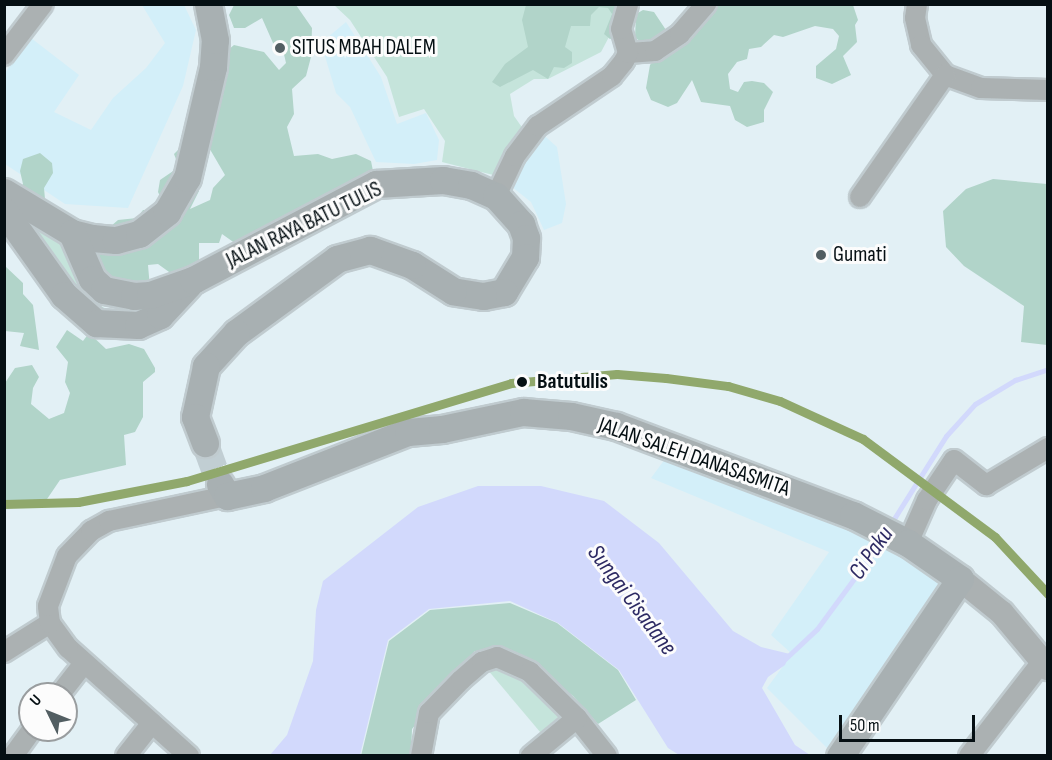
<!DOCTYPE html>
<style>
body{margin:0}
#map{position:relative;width:1052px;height:760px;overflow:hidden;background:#e2f0f5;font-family:"Sofia Sans Condensed",sans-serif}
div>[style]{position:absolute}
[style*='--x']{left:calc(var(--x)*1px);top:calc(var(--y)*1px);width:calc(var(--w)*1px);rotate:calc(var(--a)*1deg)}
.built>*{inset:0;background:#d3eff9}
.green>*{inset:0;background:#c5e4db}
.forest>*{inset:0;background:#b1d4c9}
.water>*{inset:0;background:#d2d9fc}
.stream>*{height:5px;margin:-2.5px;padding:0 2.5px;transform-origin:2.5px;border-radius:2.5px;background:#d2d9fc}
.secondary-tunnel>*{height:27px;margin-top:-13.5px;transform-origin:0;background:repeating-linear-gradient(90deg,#c1ced3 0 27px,transparent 0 41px)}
.roads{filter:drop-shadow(2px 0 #c0cbcf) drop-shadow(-2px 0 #c0cbcf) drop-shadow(0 2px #c0cbcf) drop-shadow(0 -2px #c0cbcf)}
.minor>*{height:20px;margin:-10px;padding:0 10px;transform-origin:10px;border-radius:10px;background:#abb1b2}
.tertiary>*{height:24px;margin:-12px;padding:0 12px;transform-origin:12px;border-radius:12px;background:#abb1b2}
.secondary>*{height:27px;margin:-13.5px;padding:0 13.5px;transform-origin:13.5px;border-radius:13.5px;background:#a8b0b2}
.rail-1>*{height:9px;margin:-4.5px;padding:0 4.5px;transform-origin:4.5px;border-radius:4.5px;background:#90a86c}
.dots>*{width:16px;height:16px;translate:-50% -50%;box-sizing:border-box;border:3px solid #fcfcfc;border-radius:50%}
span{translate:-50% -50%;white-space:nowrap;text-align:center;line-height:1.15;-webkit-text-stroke:6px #fcfcfc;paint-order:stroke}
.poi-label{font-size:22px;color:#050f13}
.left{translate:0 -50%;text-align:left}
.street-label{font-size:22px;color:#050f13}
.stop-label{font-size:22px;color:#050f13;font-weight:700}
.water-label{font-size:24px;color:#2d2a63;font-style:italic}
.frame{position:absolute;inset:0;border:6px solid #050f13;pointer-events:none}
.north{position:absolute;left:18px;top:682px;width:60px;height:60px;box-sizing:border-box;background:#fcfcfc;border:2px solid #999d9f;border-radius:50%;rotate:313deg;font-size:16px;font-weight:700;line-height:24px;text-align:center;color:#050f13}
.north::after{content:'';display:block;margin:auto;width:21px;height:27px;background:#525e62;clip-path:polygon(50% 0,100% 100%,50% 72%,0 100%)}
.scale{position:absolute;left:839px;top:715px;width:136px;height:27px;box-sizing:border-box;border:3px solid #050f13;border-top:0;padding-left:8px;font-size:18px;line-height:21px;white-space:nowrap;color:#050f13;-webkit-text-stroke:4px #fcfcfc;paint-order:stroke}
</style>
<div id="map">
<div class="built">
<div style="clip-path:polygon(142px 5px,184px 5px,196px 30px,183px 86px,128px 208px,65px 204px,5px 164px,4px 74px,31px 38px,79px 75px,54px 112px,91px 130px,113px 98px,146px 68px,165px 43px)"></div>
<div style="clip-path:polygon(346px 22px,381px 77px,397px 124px,426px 113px,439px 140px,437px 160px,414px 164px,376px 162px,350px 107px,336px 93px,321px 43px)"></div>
<div style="clip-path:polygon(538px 130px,557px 147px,566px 204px,562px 223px,544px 230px,531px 202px,507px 183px)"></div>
<div style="clip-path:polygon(668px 455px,850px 521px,948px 582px,828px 749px,767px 688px,792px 654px,771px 635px,829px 552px,651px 478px)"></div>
</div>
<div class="green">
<div style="clip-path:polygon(334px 5px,626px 5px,601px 52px,548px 79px,534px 79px,510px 94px,514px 116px,526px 133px,505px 178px,442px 162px,445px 141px,424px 109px,399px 117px,387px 77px,350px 20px)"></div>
<div style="clip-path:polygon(13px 217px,75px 252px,84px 282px,101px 306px,114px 313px,152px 310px,108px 325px)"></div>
<div style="clip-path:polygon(503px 655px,566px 720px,546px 739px,487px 669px)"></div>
</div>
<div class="forest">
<div style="clip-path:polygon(234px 5px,296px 5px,312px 28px,311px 57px,306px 76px,292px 89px,294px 114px,287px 127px,294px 156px,318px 154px,332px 159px,356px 154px,371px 161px,373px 171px,246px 251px,222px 234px,219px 243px,199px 243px,199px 267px,176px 277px,158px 264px,148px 265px,150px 288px,142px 302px,90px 264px,103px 233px,118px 220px,137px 218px,143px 210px,167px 211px,158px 192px,160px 180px,179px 167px,174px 154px,182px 146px,192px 187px,199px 191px,190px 209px,210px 200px,213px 188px,225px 175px,201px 134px,222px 55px,234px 45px,264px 52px,279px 70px,286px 63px,283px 50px,273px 43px,262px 18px,245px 28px,234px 28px,229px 15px)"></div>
<div style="clip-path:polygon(526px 5px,636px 5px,616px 37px,610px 39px,604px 34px,612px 14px,608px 8px,599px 7px,591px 15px,590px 26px,571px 26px,565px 47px,572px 52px,572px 63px,564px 68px,554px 67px,548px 79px,533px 70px,500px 87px,492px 82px,505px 64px,528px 47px,522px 20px)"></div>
<div style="clip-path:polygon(702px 5px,853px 5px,858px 20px,855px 25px,857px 42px,843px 56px,851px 75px,832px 84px,816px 78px,816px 66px,836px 49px,839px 36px,833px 29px,815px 26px,783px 37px,774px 35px,761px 47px,749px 49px,747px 59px,737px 62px,728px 74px,730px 89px,738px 92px,744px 82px,752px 81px,764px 83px,773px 92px,764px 110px,764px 122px,747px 127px,735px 120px,730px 106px,701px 102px,692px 80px,677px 103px,668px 107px,651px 100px,646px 88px,650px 65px,666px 44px,656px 38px,642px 42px,635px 38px,636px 14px,643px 10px,654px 12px,666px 30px,676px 23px,684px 26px,691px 20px,691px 6px)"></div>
<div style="clip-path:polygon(40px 153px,52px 163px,53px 173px,44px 188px,45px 199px,37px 203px,11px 199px,23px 184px,20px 171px,23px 159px)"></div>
<div style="clip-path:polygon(993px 179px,1047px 184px,1047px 345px,1021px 342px,1024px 306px,964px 266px,946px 247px,943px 211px,966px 189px)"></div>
<div style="clip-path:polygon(5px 266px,23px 283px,23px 294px,33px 305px,39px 350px,20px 346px,24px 333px,5px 331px)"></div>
<div style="clip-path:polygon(67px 330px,83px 341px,89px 333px,106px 349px,129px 344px,144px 349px,155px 368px,155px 372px,143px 382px,143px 417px,135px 432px,124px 435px,126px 465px,60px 480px,45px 502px,5px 501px,5px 383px,15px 368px,32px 365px,39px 377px,33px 388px,31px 404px,49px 419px,64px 413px,70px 393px,65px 382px,68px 362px,56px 347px)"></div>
<div style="clip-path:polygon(510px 603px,557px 623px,618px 670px,636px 700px,598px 724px,573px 696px,515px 652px,475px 651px,412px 729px,411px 755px,361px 756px,389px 641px,430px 610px)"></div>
</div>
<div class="water">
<div style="clip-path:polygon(478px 486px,541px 486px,604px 501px,659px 543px,733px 631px,761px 647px,790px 654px,785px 665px,768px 677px,762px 688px,795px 745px,810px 755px,679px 755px,668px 748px,619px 670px,558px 623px,510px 601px,429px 609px,388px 640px,360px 755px,270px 755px,287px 735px,313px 661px,316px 610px,323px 581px,418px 507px)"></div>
</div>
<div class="stream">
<div style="--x:890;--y:525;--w:105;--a:-57.8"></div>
<div style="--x:946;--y:436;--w:43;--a:-47.8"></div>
<div style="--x:975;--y:404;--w:47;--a:-31"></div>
<div style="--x:1015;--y:380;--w:35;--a:-18"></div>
<div style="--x:785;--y:659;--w:44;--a:-43.2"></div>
<div style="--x:817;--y:629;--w:112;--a:-53.7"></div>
</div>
<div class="secondary-tunnel">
<div style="--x:205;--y:443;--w:44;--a:69.9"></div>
</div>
<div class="roads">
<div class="minor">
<div style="--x:917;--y:4;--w:14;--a:98"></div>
<div style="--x:915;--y:18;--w:28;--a:77"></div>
<div style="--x:921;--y:45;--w:38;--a:51"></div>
<div style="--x:945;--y:75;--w:38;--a:20"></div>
<div style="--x:981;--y:88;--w:67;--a:1.7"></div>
<div style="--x:628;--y:53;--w:27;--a:-4"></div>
<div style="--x:655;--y:51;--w:30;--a:-34"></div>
<div style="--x:680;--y:34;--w:40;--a:-49"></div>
<div style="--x:4;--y:55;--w:64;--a:-52.6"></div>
<div style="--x:496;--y:196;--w:44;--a:-64.6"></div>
<div style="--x:515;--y:156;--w:38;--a:-53"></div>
<div style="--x:538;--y:126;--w:89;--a:-34"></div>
<div style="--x:612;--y:76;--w:19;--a:-51"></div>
<div style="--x:624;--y:61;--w:9;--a:-63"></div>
<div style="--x:628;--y:53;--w:25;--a:-106"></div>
<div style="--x:621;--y:29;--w:26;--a:-74"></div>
<div style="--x:860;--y:197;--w:149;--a:-55.1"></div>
<div style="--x:908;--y:543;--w:47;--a:-66.2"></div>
<div style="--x:927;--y:500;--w:48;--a:-56"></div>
<div style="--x:954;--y:460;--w:41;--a:38"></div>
<div style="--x:986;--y:485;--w:72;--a:-30.8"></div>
<div style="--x:4;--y:652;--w:54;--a:-32.2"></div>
<div style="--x:60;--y:694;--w:39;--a:-52"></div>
<div style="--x:577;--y:718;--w:48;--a:51.7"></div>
<div style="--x:13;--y:756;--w:32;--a:-54"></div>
<div style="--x:126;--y:756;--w:42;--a:-51.8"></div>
<div style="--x:189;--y:756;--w:162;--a:-138.2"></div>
<div style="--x:68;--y:648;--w:31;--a:-126"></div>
<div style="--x:50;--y:623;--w:17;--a:-97"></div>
<div style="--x:48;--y:606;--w:53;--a:-69.2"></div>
<div style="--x:67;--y:556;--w:35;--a:-46"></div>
<div style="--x:91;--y:531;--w:21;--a:-29"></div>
<div style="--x:109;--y:521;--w:121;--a:-12"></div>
<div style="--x:421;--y:756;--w:44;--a:-79.5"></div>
<div style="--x:429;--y:713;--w:46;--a:-45.9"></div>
<div style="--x:461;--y:680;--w:28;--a:-41"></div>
<div style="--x:482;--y:662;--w:16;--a:-18"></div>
<div style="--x:497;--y:657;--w:36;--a:24"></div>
<div style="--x:530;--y:672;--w:66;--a:44.4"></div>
<div style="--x:577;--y:718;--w:60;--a:140.4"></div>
<div style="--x:969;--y:756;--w:119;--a:-52.2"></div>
</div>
<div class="tertiary">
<div style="--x:960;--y:579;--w:54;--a:39"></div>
<div style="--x:1002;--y:613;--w:72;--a:50.1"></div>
</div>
<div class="secondary">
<div style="--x:4;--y:192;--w:79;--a:31.1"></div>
<div style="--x:72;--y:233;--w:21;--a:14"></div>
<div style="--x:92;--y:238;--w:24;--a:5"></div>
<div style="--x:116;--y:240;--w:24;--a:-15"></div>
<div style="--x:139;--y:234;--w:36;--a:-38"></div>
<div style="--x:167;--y:212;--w:39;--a:-60"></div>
<div style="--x:187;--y:178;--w:114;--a:-76.8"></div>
<div style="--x:213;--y:67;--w:27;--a:-86"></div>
<div style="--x:215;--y:40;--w:37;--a:-101"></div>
<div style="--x:4;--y:211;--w:103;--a:54.5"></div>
<div style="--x:64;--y:295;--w:43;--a:41.2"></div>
<div style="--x:96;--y:323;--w:42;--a:2.7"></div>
<div style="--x:138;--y:325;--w:24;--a:-24"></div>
<div style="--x:160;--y:315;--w:41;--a:-47"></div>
<div style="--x:72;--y:233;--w:50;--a:66.5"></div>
<div style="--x:92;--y:279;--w:16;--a:43"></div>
<div style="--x:104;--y:290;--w:31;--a:11"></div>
<div style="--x:134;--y:296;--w:16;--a:-4"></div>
<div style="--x:150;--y:295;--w:46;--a:-19.2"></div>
<div style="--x:193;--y:280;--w:207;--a:-27.7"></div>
<div style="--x:376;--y:184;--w:67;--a:-3.4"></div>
<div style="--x:443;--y:180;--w:28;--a:10"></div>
<div style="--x:471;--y:185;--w:27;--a:24"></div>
<div style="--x:496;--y:196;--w:38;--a:48"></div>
<div style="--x:521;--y:224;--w:15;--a:70"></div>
<div style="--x:526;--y:238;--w:19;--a:93"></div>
<div style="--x:525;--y:257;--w:41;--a:121"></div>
<div style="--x:504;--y:292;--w:21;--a:169"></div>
<div style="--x:483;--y:296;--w:30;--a:-171"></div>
<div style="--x:453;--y:291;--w:49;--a:-147.6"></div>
<div style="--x:412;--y:265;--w:45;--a:-160.3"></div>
<div style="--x:370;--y:250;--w:34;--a:165"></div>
<div style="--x:337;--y:259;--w:125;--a:143.8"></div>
<div style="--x:236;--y:333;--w:45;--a:132.3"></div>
<div style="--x:206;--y:366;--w:52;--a:102.2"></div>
<div style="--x:195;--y:417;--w:28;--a:69"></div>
<div style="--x:220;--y:484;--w:14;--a:60"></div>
<div style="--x:227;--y:496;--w:38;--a:-12"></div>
<div style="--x:264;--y:488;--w:155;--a:-21.3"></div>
<div style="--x:408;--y:432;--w:34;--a:-5"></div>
<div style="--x:442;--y:429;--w:83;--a:-11.9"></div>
<div style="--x:523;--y:412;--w:48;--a:4.8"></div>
<div style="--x:571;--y:416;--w:46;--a:12.5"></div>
<div style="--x:616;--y:426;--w:253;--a:20.6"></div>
<div style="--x:853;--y:515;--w:62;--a:27"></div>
<div style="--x:908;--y:543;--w:63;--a:34.7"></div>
<div style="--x:960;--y:579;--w:214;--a:124.1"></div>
</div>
</div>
<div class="rail-1">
<div style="--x:4;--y:504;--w:74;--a:-1.5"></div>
<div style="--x:78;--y:502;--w:111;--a:-10.9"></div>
<div style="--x:187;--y:481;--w:338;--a:-16.8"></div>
<div style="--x:511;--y:383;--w:106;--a:-4.9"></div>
<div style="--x:617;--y:374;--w:49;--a:4.7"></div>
<div style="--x:666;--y:378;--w:63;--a:7.4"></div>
<div style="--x:728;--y:386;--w:54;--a:16.1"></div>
<div style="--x:780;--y:401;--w:91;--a:24.6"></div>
<div style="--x:863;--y:439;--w:164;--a:36.6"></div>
<div style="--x:995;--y:537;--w:78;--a:47.1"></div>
</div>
<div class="dots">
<div style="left:280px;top:48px;background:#525e62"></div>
<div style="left:821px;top:255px;background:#525e62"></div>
<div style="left:522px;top:382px;background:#050f13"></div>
</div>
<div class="poi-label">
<span class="left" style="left:292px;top:48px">SITUS MBAH DALEM</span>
<span class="left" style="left:833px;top:255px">Gumati</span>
</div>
<div class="street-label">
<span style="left:304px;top:225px;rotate:-26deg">JALAN RAYA BATU TULIS</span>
<span style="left:694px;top:457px;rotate:19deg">JALAN SALEH DANASASMITA</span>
</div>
<div class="stop-label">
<span class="left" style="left:537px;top:382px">Batutulis</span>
</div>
<div class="water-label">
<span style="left:871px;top:553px;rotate:-55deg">Ci Paku</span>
<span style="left:632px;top:600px;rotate:53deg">Sungai Cisadane</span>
</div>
<div class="frame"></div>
<div class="north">U</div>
<div class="scale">50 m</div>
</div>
